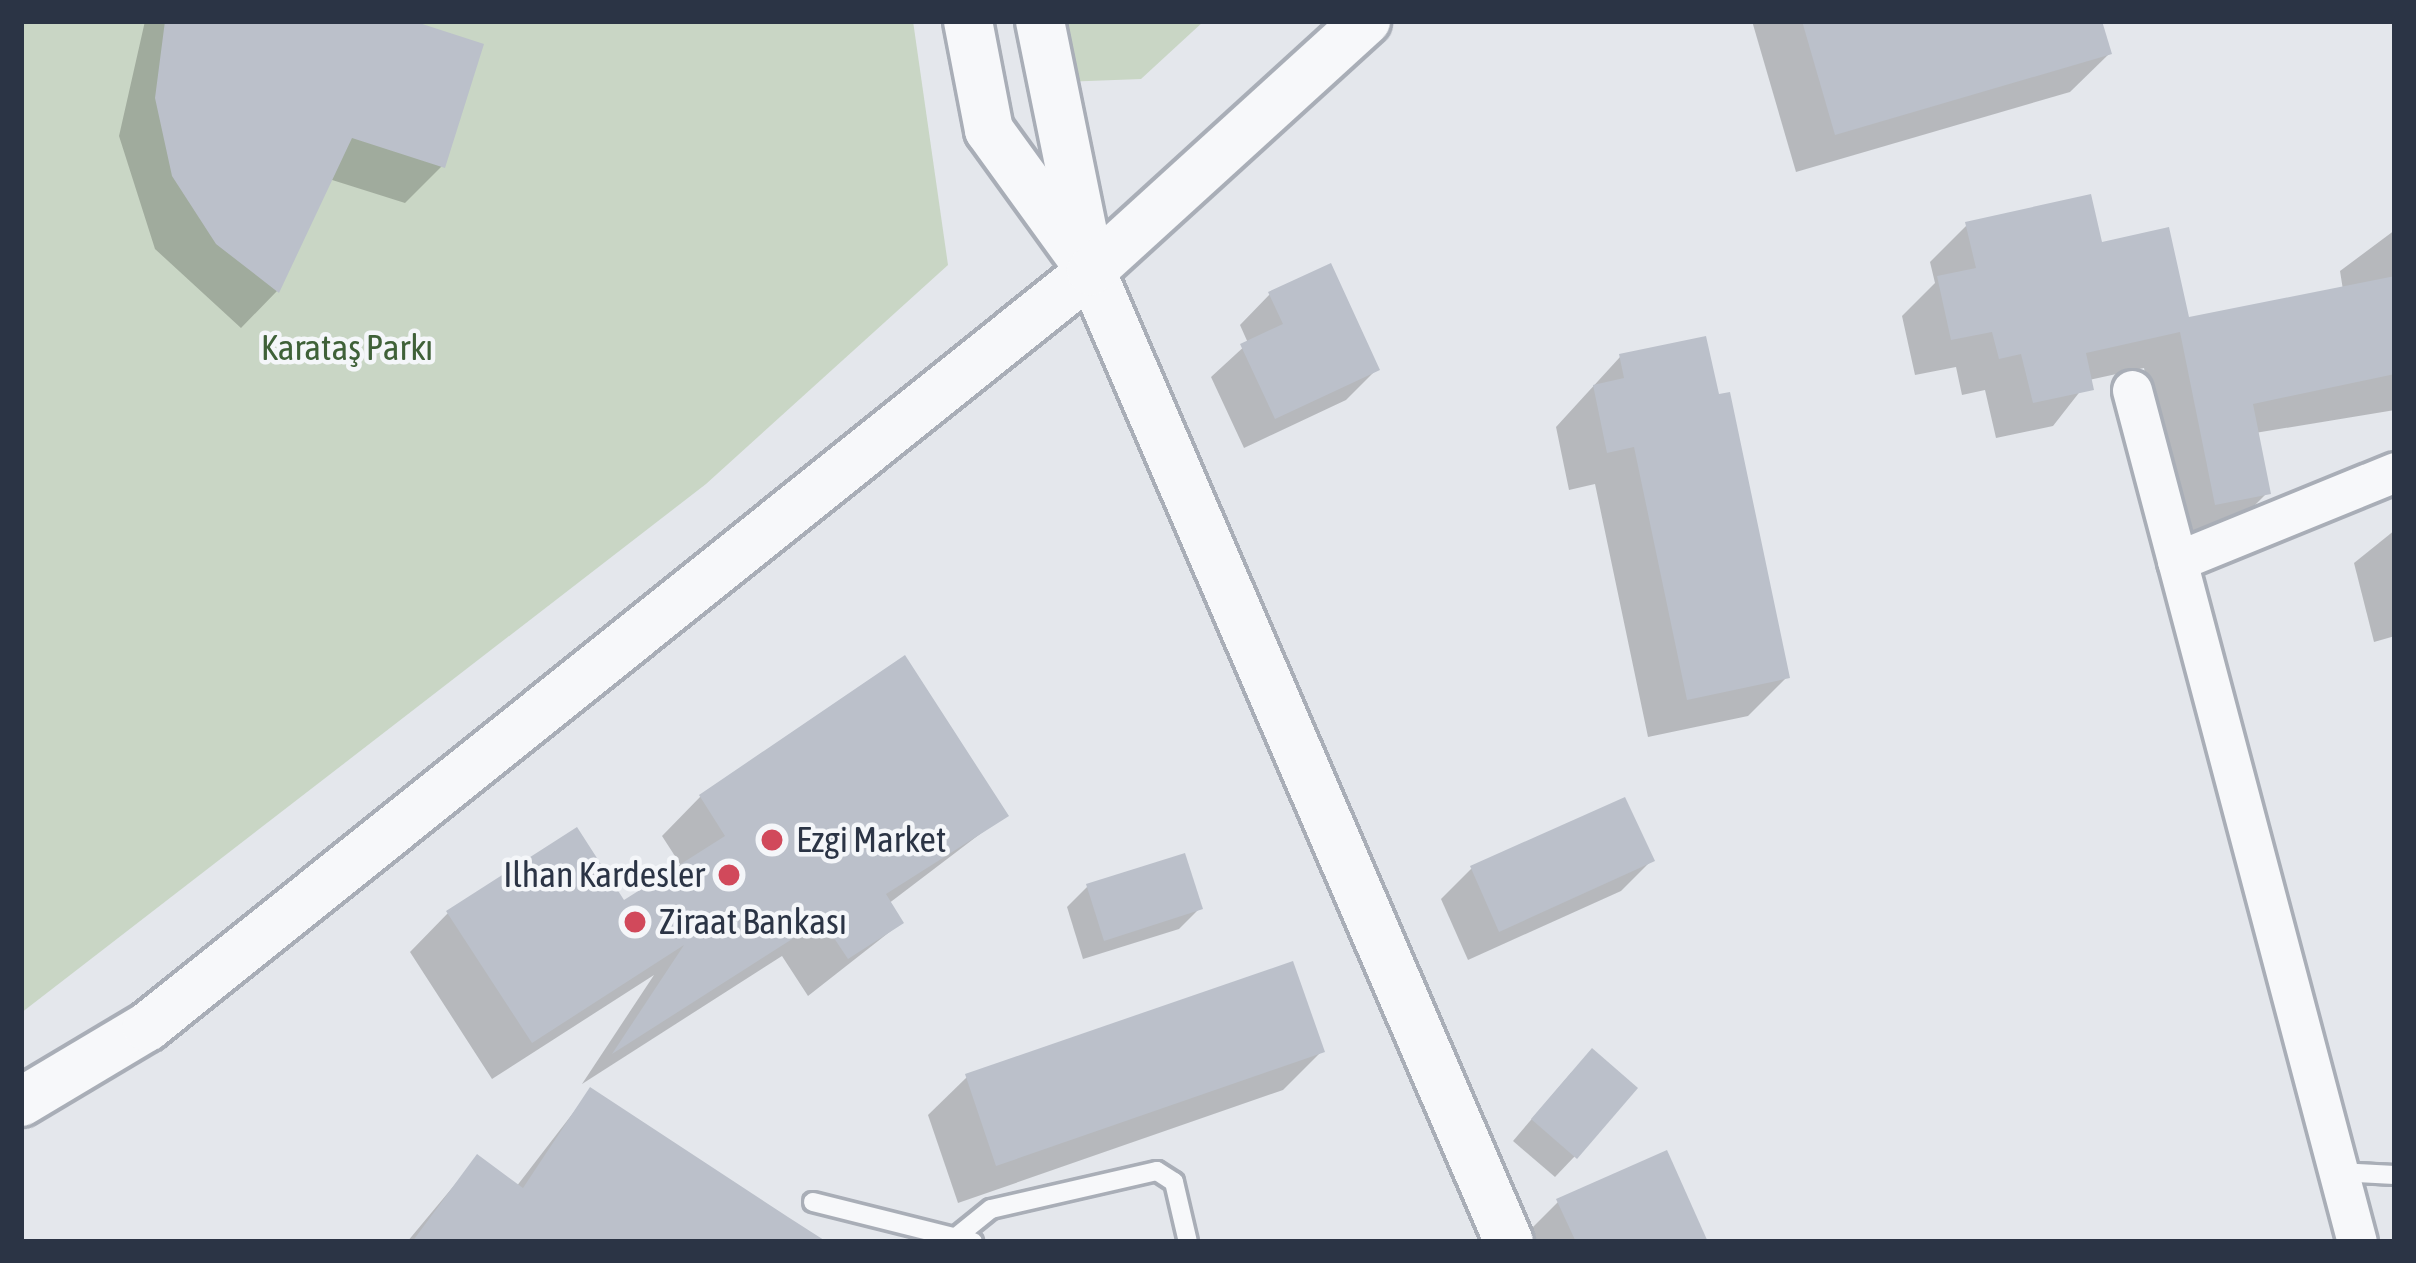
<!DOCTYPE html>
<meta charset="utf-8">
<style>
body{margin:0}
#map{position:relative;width:2416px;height:1263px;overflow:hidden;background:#e4e7ec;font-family:"Asap Condensed",sans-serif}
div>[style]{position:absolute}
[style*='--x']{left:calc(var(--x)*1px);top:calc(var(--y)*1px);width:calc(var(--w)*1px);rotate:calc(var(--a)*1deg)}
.green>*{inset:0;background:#c9d6c5}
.shadow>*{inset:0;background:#0003}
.building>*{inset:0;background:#bbc0ca}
.roads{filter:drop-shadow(3px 0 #a9aeb7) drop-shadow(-3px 0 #a9aeb7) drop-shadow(0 3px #a9aeb7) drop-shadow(0 -3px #a9aeb7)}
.service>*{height:18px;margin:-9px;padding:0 9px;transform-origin:9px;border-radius:9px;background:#f7f8fa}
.minor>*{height:39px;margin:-19.5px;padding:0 19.5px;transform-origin:19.5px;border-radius:19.5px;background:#f7f8fa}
.tertiary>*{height:48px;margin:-24px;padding:0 24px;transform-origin:24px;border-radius:24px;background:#f7f8fa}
.dots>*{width:33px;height:33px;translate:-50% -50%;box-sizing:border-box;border:6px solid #f4f6f9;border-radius:50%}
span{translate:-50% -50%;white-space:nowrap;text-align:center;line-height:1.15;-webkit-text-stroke:9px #f4f6f9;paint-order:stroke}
.park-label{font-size:36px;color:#3f6138}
.poi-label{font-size:36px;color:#2b3445}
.left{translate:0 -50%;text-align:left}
.right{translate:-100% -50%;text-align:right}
.frame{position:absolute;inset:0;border:24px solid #2b3445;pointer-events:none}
</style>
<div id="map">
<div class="green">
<div style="clip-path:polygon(21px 21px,913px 21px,948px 265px,706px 484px,21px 1013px)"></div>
<div style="clip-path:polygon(1026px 21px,1204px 21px,1141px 79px,1036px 83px)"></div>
</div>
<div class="shadow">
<div style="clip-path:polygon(145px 21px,404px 21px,442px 166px,405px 203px,329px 179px,277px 291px,241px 328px,155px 249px,119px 136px)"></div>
<div style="clip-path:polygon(1752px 21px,2099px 21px,2109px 54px,2070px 92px,1796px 172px)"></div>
<div style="clip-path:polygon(1967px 225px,2100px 245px,2186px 321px,2343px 290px,2340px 271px,2395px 230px,2395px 410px,2255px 433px,2267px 493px,2230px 530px,2178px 541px,2144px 368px,2089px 380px,2053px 426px,1996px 438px,1985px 390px,1962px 395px,1956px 367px,1915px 375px,1902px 316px,1935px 283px,1930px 262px)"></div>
<div style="clip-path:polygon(1270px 294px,1377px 369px,1346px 400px,1244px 448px,1211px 377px,1248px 343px,1240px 325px)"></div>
<div style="clip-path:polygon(1620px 357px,1787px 677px,1748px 716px,1648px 737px,1595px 484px,1569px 490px,1556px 427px)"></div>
<div style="clip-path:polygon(2395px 530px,2395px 636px,2374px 642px,2354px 563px)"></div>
<div style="clip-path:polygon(904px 659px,1005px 815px,888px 904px,901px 923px,808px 996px,782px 956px,582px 1084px,654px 975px,492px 1079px,410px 952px,448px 913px,623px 904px,682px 867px,662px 836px,700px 797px)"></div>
<div style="clip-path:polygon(1651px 861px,1621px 891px,1468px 960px,1441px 899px,1471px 869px)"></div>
<div style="clip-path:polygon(1088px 886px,1200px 908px,1179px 929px,1083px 959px,1067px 907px)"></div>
<div style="clip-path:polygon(1321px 1052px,1283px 1090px,958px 1203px,928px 1115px,967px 1077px)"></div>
<div style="clip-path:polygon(1571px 1073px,1575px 1156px,1555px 1177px,1513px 1141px)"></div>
<div style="clip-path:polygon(590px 1091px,822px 1242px,407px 1242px,477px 1158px,516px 1187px)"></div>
<div style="clip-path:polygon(1558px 1202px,1705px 1242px,1532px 1242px,1528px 1232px)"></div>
</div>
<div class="building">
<div style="clip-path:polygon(165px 21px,413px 21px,484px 44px,445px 168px,352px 138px,279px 293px,216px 244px,172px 176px,155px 98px)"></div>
<div style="clip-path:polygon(1802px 21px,2102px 21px,2112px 54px,1835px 135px)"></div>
<div style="clip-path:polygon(2091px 194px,2102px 242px,2169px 227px,2189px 317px,2395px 276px,2395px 374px,2253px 404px,2271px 494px,2215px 505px,2180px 332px,2086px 353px,2094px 390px,2033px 403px,2021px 354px,1999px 359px,1992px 332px,1951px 340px,1937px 276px,1976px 268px,1965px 222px)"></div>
<div style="clip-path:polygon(1331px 263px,1380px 370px,1275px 419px,1240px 344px,1283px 324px,1268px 292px)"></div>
<div style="clip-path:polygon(1706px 336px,1719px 394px,1730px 392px,1790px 678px,1687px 700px,1634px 447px,1607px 453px,1593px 385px,1624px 378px,1619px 354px)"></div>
<div style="clip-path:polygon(905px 655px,1009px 816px,886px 894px,904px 923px,848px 959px,822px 920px,612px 1054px,684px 945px,532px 1043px,446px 911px,577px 827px,624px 900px,725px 836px,699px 795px)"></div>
<div style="clip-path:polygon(1625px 797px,1655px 861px,1499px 932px,1470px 866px)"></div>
<div style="clip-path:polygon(1185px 853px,1203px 909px,1104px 941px,1086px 884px)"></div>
<div style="clip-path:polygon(1293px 961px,1325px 1052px,996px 1166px,965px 1074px)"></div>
<div style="clip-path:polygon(1592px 1048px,1638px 1088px,1577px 1159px,1531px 1119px)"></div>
<div style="clip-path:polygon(590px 1087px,788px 1217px,827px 1242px,412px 1242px,477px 1154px,523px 1188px)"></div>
<div style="clip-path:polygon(1667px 1150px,1708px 1242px,1576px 1242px,1556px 1199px)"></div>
</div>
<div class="roads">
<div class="service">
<div style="--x:2338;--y:1172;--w:57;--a:3"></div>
<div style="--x:813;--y:1202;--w:165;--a:14"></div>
<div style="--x:955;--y:1238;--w:46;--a:-38.9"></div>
<div style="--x:991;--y:1209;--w:170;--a:-12.9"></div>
<div style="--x:1157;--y:1171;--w:20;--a:33"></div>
<div style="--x:1174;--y:1182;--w:62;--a:76.9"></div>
</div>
<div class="minor">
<div style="--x:2132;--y:390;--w:881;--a:75.21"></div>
<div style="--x:2177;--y:561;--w:235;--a:-22.2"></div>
</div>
<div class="tertiary">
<div style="--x:968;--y:21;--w:111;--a:79.1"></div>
<div style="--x:989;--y:130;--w:157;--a:54.1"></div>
<div style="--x:1040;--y:21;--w:255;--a:78.5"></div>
<div style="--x:1091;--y:271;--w:1057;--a:66.71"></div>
<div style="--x:21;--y:1102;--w:147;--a:-30.8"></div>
<div style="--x:147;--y:1027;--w:1209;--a:-38.69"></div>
<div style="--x:1091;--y:271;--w:372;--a:-42.3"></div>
</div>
</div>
<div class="dots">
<div style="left:772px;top:840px;background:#d1495b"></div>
<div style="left:729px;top:875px;background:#d1495b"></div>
<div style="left:635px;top:922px;background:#d1495b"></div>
</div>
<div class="park-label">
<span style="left:347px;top:348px">Karataş Parkı</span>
</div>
<div class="poi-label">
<span class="left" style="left:796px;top:840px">Ezgi Market</span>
<span class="right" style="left:705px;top:875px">Ilhan Kardesler</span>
<span class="left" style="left:659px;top:922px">Ziraat Bankası</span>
</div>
<div class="frame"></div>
</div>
